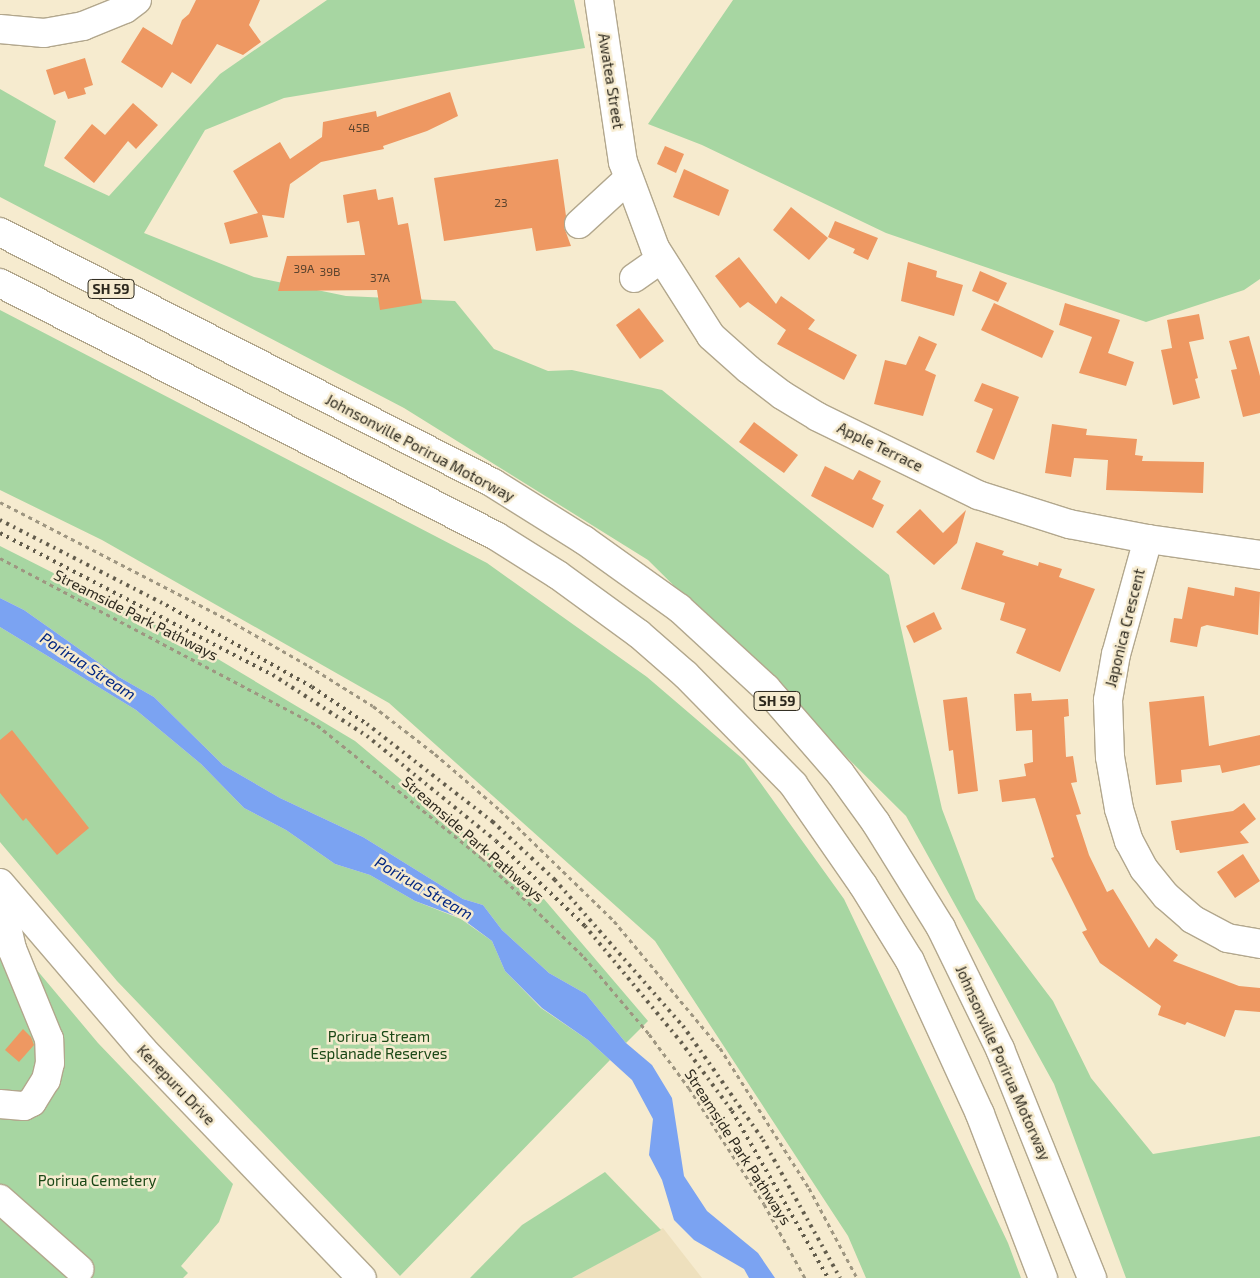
<!DOCTYPE html>
<style>
body{margin:0}
#map{position:relative;width:1260px;height:1278px;overflow:hidden;background:#f6ebcf;font-family:"Exo 2",sans-serif}
div>[style]{position:absolute}
[style*='--x']{left:calc(var(--x)*1px);top:calc(var(--y)*1px);width:calc(var(--w)*1px);rotate:calc(var(--a)*1deg)}
.built>*{inset:0;background:#eee0bd}
.green>*{inset:0;background:#a7d6a2}
.water>*{inset:0;background:#7ba3f2}
.building>*{inset:0;background:#ee9862}
.path>*{height:3px;margin-top:-1.5px;transform-origin:0;background:repeating-linear-gradient(90deg,#9e9681 0 4px,transparent 0 8px)}
.roads{filter:drop-shadow(1px 0 #b2a78d) drop-shadow(-1px 0 #b2a78d) drop-shadow(0 1px #b2a78d) drop-shadow(0 -1px #b2a78d)}
.minor>*{height:28px;margin:-14px;padding:0 14px;transform-origin:14px;border-radius:14px;background:#fff}
.major>*{height:28px;margin:-14px;padding:0 14px;transform-origin:14px;border-radius:14px;background:#fff}
.highway>*{height:28px;margin:-14px;padding:0 14px;transform-origin:14px;border-radius:14px;background:#fff}
.rail>*{height:4px;margin-top:-2px;transform-origin:0;background:repeating-linear-gradient(90deg,#615b4b 0 2.5px,transparent 0 7.5px)}
span{translate:-50% -50%;white-space:nowrap;text-align:center;line-height:1.15;-webkit-text-stroke:5px #f6ebcf;paint-order:stroke}
.number-label{font-size:12px;color:#5c442e}
.number-label span{-webkit-text-stroke-width:0}
.shield-label span{padding:1px 4px;background:#f6ebcf;border:1px solid;border-radius:4px;-webkit-text-stroke-width:0}
.shield-label{font-size:14px;color:#2c281d;font-weight:700}
.street-label{font-size:15px;color:#2c281d}
.park-label{font-size:15px;color:#1b4816}
.water-label{font-size:16px;color:#032781;font-style:italic}
</style>
<div id="map">
<div class="built">
<div style="clip-path:polygon(663px 1228px,702px 1278px,572px 1278px)"></div>
</div>
<div class="green">
<div style="clip-path:polygon(327px 0,574px 0,585px 48px,284px 98px,205px 130px,144px 233px,254px 277px,346px 296px,455px 301px,494px 349px,548px 371px,572px 370px,662px 390px,889px 575px,942px 809px,976px 899px,1053px 1001px,1091px 1078px,1153px 1154px,1260px 1136px,1260px 1278px,1126px 1278px,1054px 1084px,906px 816px,648px 560px,404px 408px,0 197px,0 89px,56px 121px,44px 166px,109px 196px,220px 74px)"></div>
<div style="clip-path:polygon(733px 0,1260px 0,1260px 279px,1244px 290px,1146px 322px,886px 233px,702px 145px,648px 124px)"></div>
<div style="clip-path:polygon(0 310px,487px 563px,647px 677px,744px 760px,844px 899px,1008px 1243px,1021px 1278px,866px 1278px,848px 1236px,655px 941px,389px 703px,102px 540px,0 490px)"></div>
<div style="clip-path:polygon(0 546px,186px 640px,355px 741px,544px 899px,648px 1021px,626px 1043px,586px 994px,549px 973px,502px 930px,483px 905px,463px 899px,363px 837px,280px 798px,223px 765px,154px 697px,119px 677px,24px 610px,0 598px)"></div>
<div style="clip-path:polygon(0 627px,136px 710px,201px 764px,244px 808px,286px 830px,335px 864px,370px 875px,415px 901px,461px 919px,492px 941px,505px 971px,541px 1008px,588px 1040px,610px 1060px,400px 1276px,117px 981px,0 842px)"></div>
<div style="clip-path:polygon(0 926px,98px 1043px,233px 1184px,219px 1222px,181px 1266px,188px 1273px,183px 1278px,0 1278px)"></div>
<div style="clip-path:polygon(605px 1172px,661px 1230px,572px 1278px,470px 1278px,522px 1225px)"></div>
</div>
<div class="water">
<div style="clip-path:polygon(0 598px,24px 610px,119px 677px,154px 697px,223px 765px,280px 798px,363px 837px,463px 899px,483px 905px,502px 930px,549px 973px,586px 994px,626px 1043px,652px 1065px,672px 1098px,684px 1176px,707px 1211px,758px 1253px,775px 1278px,749px 1278px,744px 1269px,694px 1240px,674px 1220px,662px 1180px,649px 1155px,653px 1119px,632px 1080px,588px 1040px,542px 1008px,505px 971px,492px 941px,461px 918px,415px 901px,370px 875px,335px 864px,286px 830px,244px 808px,201px 764px,136px 710px,0 627px)"></div>
</div>
<div class="building">
<div style="clip-path:polygon(196px 0,260px 0,249px 25px,261px 42px,243px 55px,217px 44px,191px 84px,172px 72px,162px 88px,121px 62px,143px 27px,172px 45px,182px 20px,189px 14px)"></div>
<div style="clip-path:polygon(85px 58px,93px 85px,84px 88px,86px 94px,68px 99px,65px 91px,54px 95px,46px 70px)"></div>
<div style="clip-path:polygon(450px 92px,458px 116px,427px 131px,383px 146px,384px 149px,321px 162px,290px 184px,284px 218px,262px 215px,268px 237px,230px 244px,224px 223px,258px 213px,233px 171px,280px 142px,290px 159px,322px 137px,323px 122px,376px 111px,377px 117px)"></div>
<div style="clip-path:polygon(133px 103px,158px 125px,136px 149px,128px 141px,94px 183px,64px 158px,92px 124px,105px 135px)"></div>
<div style="clip-path:polygon(665px 146px,684px 154px,676px 173px,657px 164px)"></div>
<div style="clip-path:polygon(558px 159px,566px 216px,564px 227px,571px 246px,536px 251px,532px 228px,444px 241px,434px 178px)"></div>
<div style="clip-path:polygon(684px 169px,729px 190px,719px 216px,673px 197px)"></div>
<div style="clip-path:polygon(376px 189px,378px 200px,393px 197px,398px 225px,408px 223px,422px 303px,380px 310px,377px 290px,278px 291px,287px 256px,365px 255px,359px 221px,347px 223px,343px 195px)"></div>
<div style="clip-path:polygon(791px 207px,828px 238px,809px 260px,773px 230px)"></div>
<div style="clip-path:polygon(835px 221px,878px 238px,868px 260px,853px 253px,855px 249px,828px 237px)"></div>
<div style="clip-path:polygon(739px 257px,776px 304px,781px 296px,815px 320px,808px 329px,857px 355px,844px 380px,777px 344px,786px 330px,748px 302px,740px 308px,715px 276px)"></div>
<div style="clip-path:polygon(908px 262px,937px 271px,936px 277px,963px 285px,954px 316px,901px 301px)"></div>
<div style="clip-path:polygon(980px 271px,1007px 283px,998px 302px,972px 291px)"></div>
<div style="clip-path:polygon(994px 303px,1054px 331px,1042px 358px,981px 330px)"></div>
<div style="clip-path:polygon(1065px 303px,1120px 320px,1108px 353px,1134px 362px,1126px 386px,1079px 373px,1092px 337px,1059px 325px)"></div>
<div style="clip-path:polygon(639px 308px,664px 341px,640px 359px,616px 325px)"></div>
<div style="clip-path:polygon(1199px 314px,1204px 339px,1189px 342px,1198px 378px,1195px 379px,1200px 398px,1173px 405px,1161px 350px,1172px 348px,1167px 320px)"></div>
<div style="clip-path:polygon(919px 336px,937px 344px,925px 370px,936px 375px,923px 416px,874px 404px,885px 360px,906px 365px)"></div>
<div style="clip-path:polygon(1249px 336px,1260px 376px,1260px 413px,1243px 417px,1231px 370px,1237px 369px,1229px 341px)"></div>
<div style="clip-path:polygon(982px 383px,1019px 397px,994px 460px,976px 452px,993px 409px,974px 401px)"></div>
<div style="clip-path:polygon(754px 422px,798px 455px,784px 473px,739px 442px)"></div>
<div style="clip-path:polygon(1052px 424px,1087px 429px,1086px 435px,1137px 439px,1135px 455px,1143px 456px,1142px 461px,1204px 462px,1203px 493px,1106px 490px,1108px 460px,1074px 458px,1071px 477px,1045px 473px)"></div>
<div style="clip-path:polygon(825px 466px,853px 480px,859px 470px,881px 481px,872px 499px,884px 505px,873px 528px,811px 496px)"></div>
<div style="clip-path:polygon(920px 509px,943px 533px,966px 510px,957px 543px,934px 565px,896px 532px)"></div>
<div style="clip-path:polygon(976px 542px,1004px 551px,1002px 555px,1038px 566px,1039px 562px,1062px 569px,1059px 577px,1095px 589px,1060px 672px,1016px 653px,1026px 629px,1000px 620px,1005px 603px,961px 589px)"></div>
<div style="clip-path:polygon(1188px 587px,1234px 596px,1235px 587px,1260px 592px,1258px 635px,1207px 625px,1201px 627px,1197px 647px,1170px 642px,1174px 618px,1182px 619px)"></div>
<div style="clip-path:polygon(934px 612px,942px 629px,914px 643px,906px 626px)"></div>
<div style="clip-path:polygon(1031px 693px,1032px 701px,1068px 699px,1069px 716px,1064px 717px,1066px 757px,1073px 756px,1077px 782px,1071px 783px,1081px 814px,1076px 815px,1089px 855px,1107px 892px,1113px 889px,1149px 948px,1156px 938px,1178px 955px,1173px 961px,1239px 986px,1260px 988px,1260px 1012px,1235px 1010px,1225px 1037px,1187px 1022px,1185px 1025px,1158px 1015px,1161px 1006px,1100px 963px,1082px 932px,1087px 930px,1051px 858px,1054px 857px,1035px 798px,1002px 802px,999px 780px,1026px 776px,1024px 764px,1033px 762px,1032px 730px,1016px 731px,1014px 694px)"></div>
<div style="clip-path:polygon(1204px 696px,1209px 746px,1260px 735px,1260px 765px,1222px 773px,1220px 765px,1181px 770px,1182px 782px,1156px 785px,1149px 702px)"></div>
<div style="clip-path:polygon(967px 697px,978px 791px,958px 794px,953px 750px,949px 751px,943px 700px)"></div>
<div style="clip-path:polygon(12px 730px,89px 828px,57px 855px,26px 818px,23px 821px,0 793px,0 740px)"></div>
<div style="clip-path:polygon(1244px 803px,1256px 819px,1240px 832px,1249px 843px,1180px 853px,1179px 850px,1176px 850px,1171px 821px,1233px 811px)"></div>
<div style="clip-path:polygon(1243px 854px,1260px 881px,1235px 898px,1217px 872px)"></div>
<div style="clip-path:polygon(23px 1029px,31px 1037px,34px 1045px,19px 1062px,5px 1050px)"></div>
</div>
<div class="path">
<div style="--x:0;--y:502;--w:255;--a:27.3"></div>
<div style="--x:227;--y:619;--w:95;--a:29.8"></div>
<div style="--x:309;--y:666;--w:75;--a:32"></div>
<div style="--x:373;--y:706;--w:78;--a:37.7"></div>
<div style="--x:435;--y:754;--w:86;--a:40.7"></div>
<div style="--x:500;--y:810;--w:159;--a:44.2"></div>
<div style="--x:614;--y:921;--w:165;--a:50.2"></div>
<div style="--x:720;--y:1048;--w:166;--a:57.6"></div>
<div style="--x:809;--y:1188;--w:102;--a:61.9"></div>
<div style="--x:0;--y:558;--w:358;--a:27.8"></div>
<div style="--x:317;--y:725;--w:212;--a:38.9"></div>
<div style="--x:482;--y:858;--w:142;--a:44.1"></div>
<div style="--x:584;--y:957;--w:101;--a:49.8"></div>
<div style="--x:649;--y:1034;--w:67;--a:53.5"></div>
<div style="--x:689;--y:1088;--w:138;--a:57.1"></div>
<div style="--x:764;--y:1204;--w:85;--a:61"></div>
</div>
<div class="roads">
<div class="minor">
<div style="--x:599;--y:0;--w:164;--a:81.6"></div>
<div style="--x:623;--y:162;--w:92;--a:69.6"></div>
<div style="--x:655;--y:248;--w:104;--a:57.5"></div>
<div style="--x:711;--y:336;--w:50;--a:41.7"></div>
<div style="--x:748;--y:369;--w:43;--a:37.4"></div>
<div style="--x:782;--y:395;--w:42;--a:31.4"></div>
<div style="--x:818;--y:417;--w:178;--a:26"></div>
<div style="--x:978;--y:495;--w:96;--a:17.7"></div>
<div style="--x:1069;--y:524;--w:80;--a:10.8"></div>
<div style="--x:1148;--y:539;--w:113;--a:8.1"></div>
<div style="--x:0;--y:29;--w:44;--a:5.2"></div>
<div style="--x:44;--y:33;--w:40;--a:-10"></div>
<div style="--x:83;--y:26;--w:45;--a:-22"></div>
<div style="--x:125;--y:9;--w:15;--a:-37"></div>
<div style="--x:579;--y:224;--w:67;--a:-42.6"></div>
<div style="--x:634;--y:278;--w:33;--a:-35"></div>
<div style="--x:1148;--y:539;--w:119;--a:105.5"></div>
<div style="--x:1116;--y:654;--w:47;--a:99.9"></div>
<div style="--x:1108;--y:700;--w:57;--a:88"></div>
<div style="--x:1110;--y:757;--w:53;--a:80.2"></div>
<div style="--x:1119;--y:809;--w:34;--a:73"></div>
<div style="--x:1129;--y:841;--w:32;--a:62"></div>
<div style="--x:1144;--y:869;--w:35;--a:51"></div>
<div style="--x:1166;--y:896;--w:35;--a:41"></div>
<div style="--x:1192;--y:919;--w:40;--a:28"></div>
<div style="--x:1227;--y:938;--w:34;--a:10"></div>
<div style="--x:0;--y:1104;--w:24;--a:5"></div>
<div style="--x:24;--y:1106;--w:9;--a:-27"></div>
<div style="--x:32;--y:1102;--w:26;--a:-58"></div>
<div style="--x:46;--y:1080;--w:17;--a:-77"></div>
<div style="--x:50;--y:1063;--w:24;--a:-92"></div>
<div style="--x:49;--y:1039;--w:97;--a:-112.3"></div>
<div style="--x:12;--y:949;--w:36;--a:-103"></div>
<div style="--x:4;--y:914;--w:17;--a:-59"></div>
<div style="--x:0;--y:1199;--w:106;--a:41.5"></div>
</div>
<div class="major">
<div style="--x:0;--y:883;--w:220;--a:49.4"></div>
<div style="--x:143;--y:1050;--w:316;--a:46.2"></div>
</div>
<div class="highway">
<div style="--x:0;--y:232;--w:553;--a:26.98"></div>
<div style="--x:493;--y:483;--w:107;--a:32.1"></div>
<div style="--x:584;--y:540;--w:117;--a:35.6"></div>
<div style="--x:679;--y:608;--w:118;--a:42.6"></div>
<div style="--x:766;--y:688;--w:113;--a:49"></div>
<div style="--x:840;--y:773;--w:62;--a:54.2"></div>
<div style="--x:876;--y:823;--w:123;--a:58.2"></div>
<div style="--x:941;--y:928;--w:135;--a:64"></div>
<div style="--x:1000;--y:1049;--w:247;--a:68.1"></div>
<div style="--x:0;--y:283;--w:557;--a:27.03"></div>
<div style="--x:496;--y:536;--w:73;--a:32.2"></div>
<div style="--x:558;--y:575;--w:100;--a:36.1"></div>
<div style="--x:639;--y:634;--w:62;--a:41.1"></div>
<div style="--x:686;--y:675;--w:153;--a:45.5"></div>
<div style="--x:793;--y:784;--w:123;--a:55.3"></div>
<div style="--x:863;--y:885;--w:89;--a:58.3"></div>
<div style="--x:910;--y:961;--w:168;--a:65.4"></div>
<div style="--x:980;--y:1114;--w:176;--a:69"></div>
</div>
</div>
<div class="rail">
<div style="--x:0;--y:520;--w:186;--a:27.1"></div>
<div style="--x:166;--y:605;--w:167;--a:29.3"></div>
<div style="--x:312;--y:687;--w:66;--a:33.9"></div>
<div style="--x:367;--y:724;--w:160;--a:37.9"></div>
<div style="--x:493;--y:822;--w:85;--a:43.1"></div>
<div style="--x:555;--y:880;--w:194;--a:48.8"></div>
<div style="--x:683;--y:1026;--w:139;--a:54.9"></div>
<div style="--x:763;--y:1140;--w:158;--a:60.8"></div>
<div style="--x:0;--y:533;--w:308;--a:27.5"></div>
<div style="--x:273;--y:675;--w:112;--a:33"></div>
<div style="--x:367;--y:736;--w:166;--a:39.1"></div>
<div style="--x:496;--y:841;--w:123;--a:43.7"></div>
<div style="--x:585;--y:926;--w:151;--a:50.4"></div>
<div style="--x:681;--y:1042;--w:86;--a:53.5"></div>
<div style="--x:732;--y:1111;--w:193;--a:60.1"></div>
</div>
<div class="number-label">
<span style="left:359px;top:128px">45B</span>
<span style="left:501px;top:203px">23</span>
<span style="left:304px;top:269px">39A</span>
<span style="left:330px;top:272px">39B</span>
<span style="left:380px;top:278px">37A</span>
</div>
<div class="shield-label">
<span style="left:111px;top:289px">SH 59</span>
<span style="left:777px;top:701px">SH 59</span>
</div>
<div class="street-label">
<span style="left:611px;top:81px;rotate:81deg">Awatea Street</span>
<span style="left:880px;top:447px;rotate:26deg">Apple Terrace</span>
<span style="left:420px;top:448px;rotate:28deg">Johnsonville Porirua Motorway</span>
<span style="left:136px;top:615px;rotate:27deg">Streamside Park Pathways</span>
<span style="left:1125px;top:628px;rotate:-76deg">Japonica Crescent</span>
<span style="left:473px;top:839px;rotate:41deg">Streamside Park Pathways</span>
<span style="left:1003px;top:1063px;rotate:66deg">Johnsonville Porirua Motorway</span>
<span style="left:176px;top:1085px;rotate:46deg">Kenepuru Drive</span>
<span style="left:738px;top:1147px;rotate:57deg">Streamside Park Pathways</span>
</div>
<div class="park-label">
<span style="left:379px;top:1045px">Porirua Stream<br>Esplanade Reserves</span>
<span style="left:97px;top:1181px">Porirua Cemetery</span>
</div>
<div class="water-label">
<span style="left:88px;top:666px;rotate:33deg">Porirua Stream</span>
<span style="left:424px;top:888px;rotate:30deg">Porirua Stream</span>
</div>
</div>
